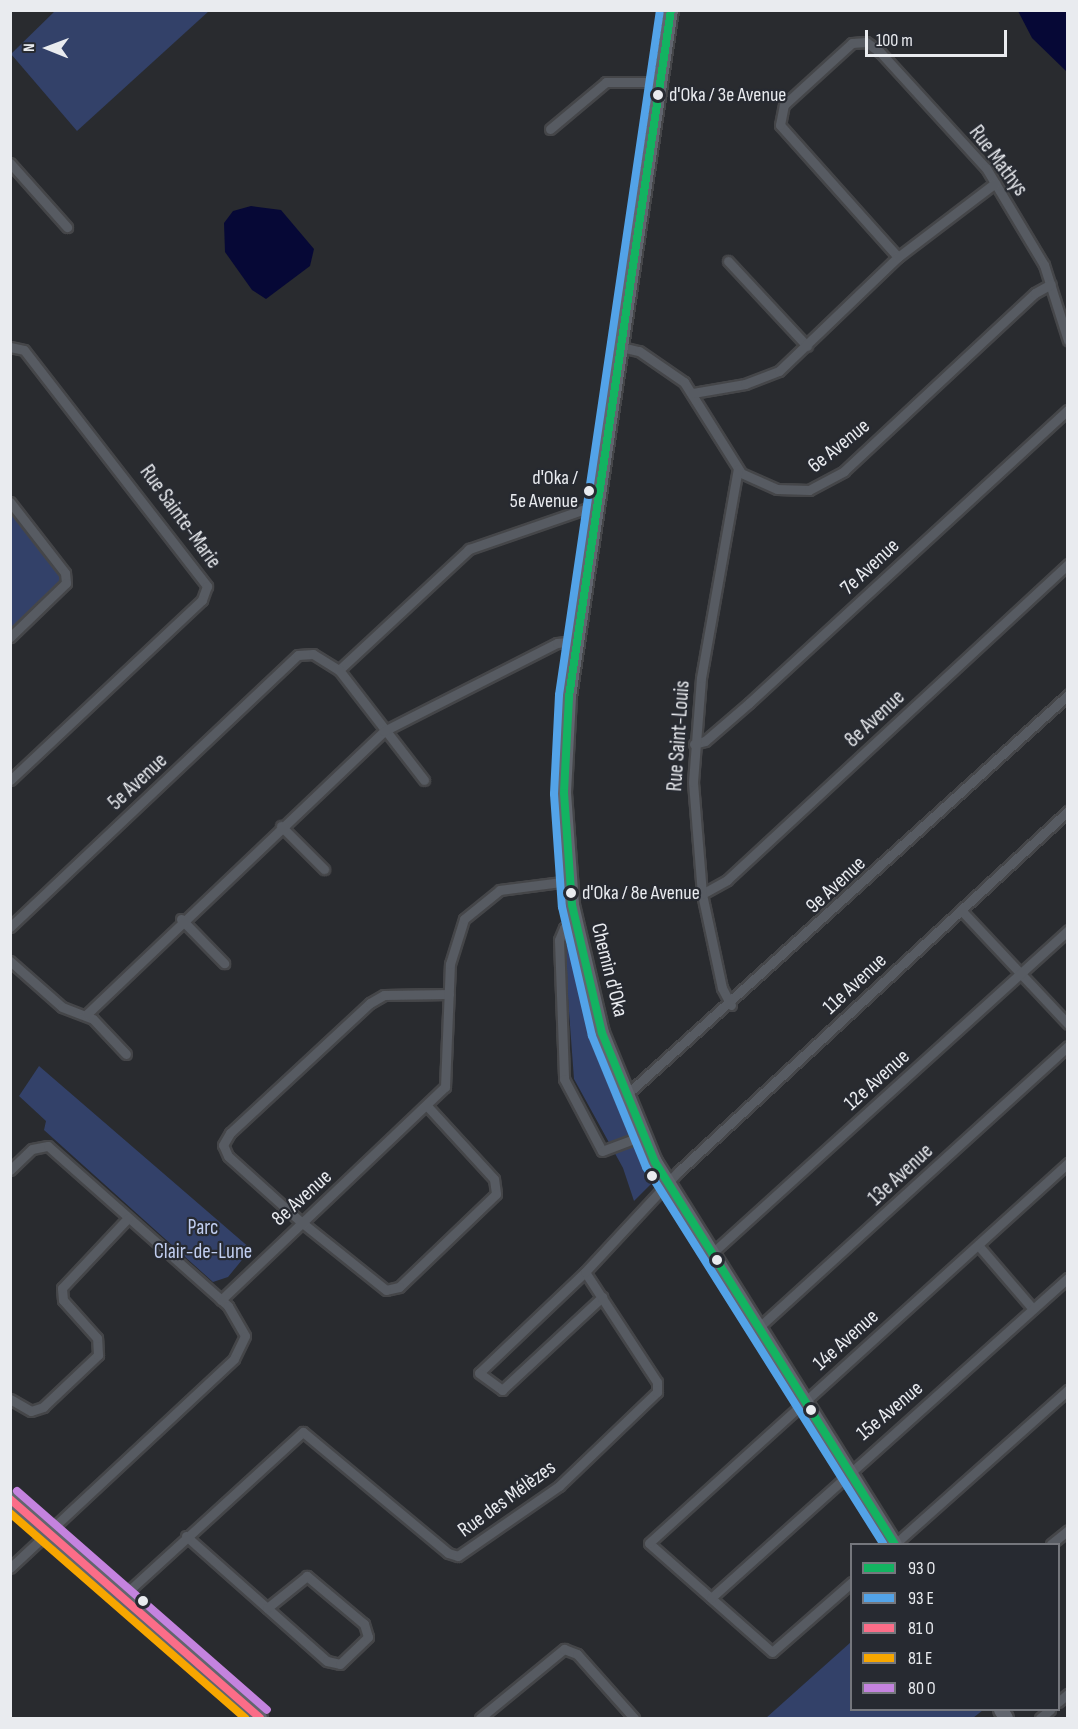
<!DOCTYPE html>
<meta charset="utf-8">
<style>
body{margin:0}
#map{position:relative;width:1078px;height:1729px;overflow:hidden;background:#292b2f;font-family:"Sofia Sans Condensed",sans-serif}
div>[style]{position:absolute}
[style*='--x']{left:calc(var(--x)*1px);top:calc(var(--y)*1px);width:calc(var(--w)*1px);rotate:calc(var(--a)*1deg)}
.green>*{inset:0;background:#334169}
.water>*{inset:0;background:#060836}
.roads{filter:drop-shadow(2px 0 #454649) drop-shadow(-2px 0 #454649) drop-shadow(0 2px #454649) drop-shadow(0 -2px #454649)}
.street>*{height:9px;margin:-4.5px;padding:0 4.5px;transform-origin:4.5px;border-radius:4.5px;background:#575b62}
.secondary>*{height:14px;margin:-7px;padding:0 7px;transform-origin:7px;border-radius:7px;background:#61656e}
.bus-1>*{height:8px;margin:-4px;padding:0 4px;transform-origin:4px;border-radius:4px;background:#13b361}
.bus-2>*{height:8px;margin:-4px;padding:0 4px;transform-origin:4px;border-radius:4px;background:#53a3e8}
.bus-3>*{height:8px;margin:-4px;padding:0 4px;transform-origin:4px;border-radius:4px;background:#fb6d88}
.bus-4>*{height:8px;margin:-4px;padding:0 4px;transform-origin:4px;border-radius:4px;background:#f7a600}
.bus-5>*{height:8px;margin:-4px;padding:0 4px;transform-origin:4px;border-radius:4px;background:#c483df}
.dots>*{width:16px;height:16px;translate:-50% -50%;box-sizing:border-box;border:3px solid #272a31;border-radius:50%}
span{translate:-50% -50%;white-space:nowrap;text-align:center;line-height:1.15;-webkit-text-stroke:4.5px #272a31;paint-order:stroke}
.bus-label{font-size:20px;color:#e9ebef}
.left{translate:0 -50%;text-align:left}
.right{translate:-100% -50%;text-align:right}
.street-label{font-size:21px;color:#e9ebef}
.park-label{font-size:21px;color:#c1cef0}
.frame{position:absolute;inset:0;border:12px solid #e9ebef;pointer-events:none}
.legend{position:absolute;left:850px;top:1543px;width:210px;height:168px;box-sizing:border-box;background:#272a31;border:2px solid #75777d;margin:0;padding:8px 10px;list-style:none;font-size:18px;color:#e9ebef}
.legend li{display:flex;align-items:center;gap:12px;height:30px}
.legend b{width:30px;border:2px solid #75777d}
.north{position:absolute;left:18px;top:18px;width:60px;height:60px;-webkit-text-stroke:4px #272a31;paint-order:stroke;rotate:271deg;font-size:16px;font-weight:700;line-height:24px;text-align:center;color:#e9ebef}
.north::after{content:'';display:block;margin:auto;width:21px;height:27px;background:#e9ebef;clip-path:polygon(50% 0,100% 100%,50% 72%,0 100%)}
.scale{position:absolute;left:865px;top:30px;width:142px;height:27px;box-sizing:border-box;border:3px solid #e9ebef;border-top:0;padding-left:8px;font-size:18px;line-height:21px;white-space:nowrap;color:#e9ebef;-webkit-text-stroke:4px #272a31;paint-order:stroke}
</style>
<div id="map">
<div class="green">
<div style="clip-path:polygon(56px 10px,209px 10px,209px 11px,77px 131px,11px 54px)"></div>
<div style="clip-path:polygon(10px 502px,66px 583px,10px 637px)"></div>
<div style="clip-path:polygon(564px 944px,571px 947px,613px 1096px,652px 1183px,634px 1201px,623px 1168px,574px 1079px)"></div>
<div style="clip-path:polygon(39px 1066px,251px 1249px,228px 1277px,213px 1282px,44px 1130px,46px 1121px,19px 1096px)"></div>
<div style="clip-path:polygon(851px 1642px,852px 1710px,983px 1710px,973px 1718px,766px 1718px)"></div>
</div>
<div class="water">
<div style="clip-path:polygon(1018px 11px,1067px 11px,1067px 72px,1032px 38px)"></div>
<div style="clip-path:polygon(251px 206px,281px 210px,314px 249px,310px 266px,266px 299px,252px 290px,225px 252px,224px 223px,233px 211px)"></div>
</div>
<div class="roads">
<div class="street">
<div style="--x:550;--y:129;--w:73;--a:-40"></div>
<div style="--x:606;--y:82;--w:55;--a:0"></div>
<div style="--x:10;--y:163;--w:86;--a:48.3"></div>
<div style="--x:898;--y:257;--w:177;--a:-131.8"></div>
<div style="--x:780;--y:125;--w:20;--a:-79"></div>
<div style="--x:784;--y:105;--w:92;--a:-42.4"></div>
<div style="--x:852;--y:43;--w:14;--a:-4"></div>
<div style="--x:866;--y:42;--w:17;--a:36"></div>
<div style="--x:880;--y:52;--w:157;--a:47.6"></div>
<div style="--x:986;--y:168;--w:113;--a:59.1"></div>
<div style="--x:1044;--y:265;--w:79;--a:72.3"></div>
<div style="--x:728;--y:261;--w:116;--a:47.1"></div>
<div style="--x:10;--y:347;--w:14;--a:12"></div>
<div style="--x:24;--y:350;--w:299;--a:52.2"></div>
<div style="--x:207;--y:586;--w:15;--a:110"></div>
<div style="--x:202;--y:600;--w:263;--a:136.8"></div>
<div style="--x:621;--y:347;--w:18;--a:13"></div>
<div style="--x:639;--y:351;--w:55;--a:34.6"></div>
<div style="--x:684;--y:382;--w:107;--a:57.9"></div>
<div style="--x:741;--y:473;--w:39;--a:24"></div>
<div style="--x:777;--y:489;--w:32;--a:2"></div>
<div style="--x:809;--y:490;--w:40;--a:-28"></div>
<div style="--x:844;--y:471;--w:261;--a:-43"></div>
<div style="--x:1035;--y:293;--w:18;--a:-29"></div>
<div style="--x:693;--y:393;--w:53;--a:-9.8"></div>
<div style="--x:745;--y:384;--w:36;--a:-21"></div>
<div style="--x:779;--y:371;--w:165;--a:-43.8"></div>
<div style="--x:898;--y:257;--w:122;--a:-37.3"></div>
<div style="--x:10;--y:502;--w:90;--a:52.2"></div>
<div style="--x:65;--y:573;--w:10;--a:84"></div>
<div style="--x:66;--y:583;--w:78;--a:136"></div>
<div style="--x:339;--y:670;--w:178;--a:-42.9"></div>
<div style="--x:469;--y:549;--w:135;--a:-19"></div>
<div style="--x:694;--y:744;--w:11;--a:-15"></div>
<div style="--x:705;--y:741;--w:58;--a:-40.8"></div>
<div style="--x:749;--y:703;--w:433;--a:-42.6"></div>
<div style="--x:281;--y:826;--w:61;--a:45"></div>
<div style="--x:702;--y:894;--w:29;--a:-29"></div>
<div style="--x:727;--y:880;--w:465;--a:-42.8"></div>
<div style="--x:961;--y:910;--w:156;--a:46.8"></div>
<div style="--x:181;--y:919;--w:62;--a:45.7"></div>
<div style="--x:575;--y:923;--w:12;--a:156"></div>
<div style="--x:564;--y:928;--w:13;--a:113"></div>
<div style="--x:559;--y:940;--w:139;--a:87.9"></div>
<div style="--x:564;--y:1079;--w:81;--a:62.2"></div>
<div style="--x:602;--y:1151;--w:43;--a:-20.6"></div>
<div style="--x:10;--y:927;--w:396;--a:-43.4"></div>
<div style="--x:298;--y:655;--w:15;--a:-4"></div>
<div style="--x:313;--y:654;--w:31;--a:32"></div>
<div style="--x:339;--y:670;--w:139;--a:52.3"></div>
<div style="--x:10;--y:961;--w:69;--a:41.5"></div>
<div style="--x:62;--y:1007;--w:33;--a:21"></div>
<div style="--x:93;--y:1019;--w:48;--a:46.7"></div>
<div style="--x:731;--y:1005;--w:19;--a:-118"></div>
<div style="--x:722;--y:988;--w:96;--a:-102"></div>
<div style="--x:702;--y:894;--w:112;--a:-94.6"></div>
<div style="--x:693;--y:782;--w:104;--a:-85.6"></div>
<div style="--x:701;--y:678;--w:212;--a:-80"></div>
<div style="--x:86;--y:1015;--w:412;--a:-43.6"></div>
<div style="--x:384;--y:731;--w:194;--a:-27"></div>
<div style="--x:557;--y:643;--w:19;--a:-6"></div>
<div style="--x:625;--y:1096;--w:598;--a:-42.15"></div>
<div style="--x:429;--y:1108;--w:96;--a:47.5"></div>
<div style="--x:494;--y:1179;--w:15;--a:82"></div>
<div style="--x:496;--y:1194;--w:134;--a:136.2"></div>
<div style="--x:399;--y:1287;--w:13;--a:167"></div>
<div style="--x:386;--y:1290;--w:109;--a:-141.3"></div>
<div style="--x:301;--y:1222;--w:98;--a:-137.9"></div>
<div style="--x:228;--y:1156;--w:12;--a:-114"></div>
<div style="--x:223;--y:1145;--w:14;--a:-60"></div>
<div style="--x:230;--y:1133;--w:191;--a:-42.9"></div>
<div style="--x:370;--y:1003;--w:16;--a:-30"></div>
<div style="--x:384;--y:995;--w:65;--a:-0.9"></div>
<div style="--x:10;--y:1170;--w:30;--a:-44"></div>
<div style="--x:32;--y:1149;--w:16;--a:-11"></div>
<div style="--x:48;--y:1146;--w:241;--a:41.6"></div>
<div style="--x:228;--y:1306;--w:34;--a:60"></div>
<div style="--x:245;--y:1336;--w:25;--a:116"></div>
<div style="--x:234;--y:1359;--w:306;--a:137"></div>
<div style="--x:978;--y:1245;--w:84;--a:49.3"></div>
<div style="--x:710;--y:1255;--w:484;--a:-42.2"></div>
<div style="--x:585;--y:1272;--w:146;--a:136.4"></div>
<div style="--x:479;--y:1373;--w:29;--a:36"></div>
<div style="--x:502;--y:1390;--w:137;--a:-42.9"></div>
<div style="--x:221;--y:1300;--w:309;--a:-43.6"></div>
<div style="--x:445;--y:1087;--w:123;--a:-87.7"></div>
<div style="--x:450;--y:964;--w:47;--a:-72.7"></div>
<div style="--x:464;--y:919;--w:46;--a:-38.9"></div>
<div style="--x:500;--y:890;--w:70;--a:-7.4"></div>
<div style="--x:757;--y:1329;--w:420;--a:-42.3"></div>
<div style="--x:10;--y:1399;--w:24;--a:30"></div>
<div style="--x:31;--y:1411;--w:13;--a:-18"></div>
<div style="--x:43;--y:1407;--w:76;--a:-43.4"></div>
<div style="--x:98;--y:1355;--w:17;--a:-93"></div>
<div style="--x:97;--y:1338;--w:51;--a:-131.8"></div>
<div style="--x:63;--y:1300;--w:12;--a:-95"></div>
<div style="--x:62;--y:1288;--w:96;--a:-46.7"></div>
<div style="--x:186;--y:1536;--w:188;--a:41.6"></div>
<div style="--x:327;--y:1661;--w:13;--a:13"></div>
<div style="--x:340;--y:1664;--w:39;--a:-44"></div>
<div style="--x:368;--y:1637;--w:14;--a:-107"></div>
<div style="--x:364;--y:1624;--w:75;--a:-139.9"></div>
<div style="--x:307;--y:1576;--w:51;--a:141.3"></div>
<div style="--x:895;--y:1544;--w:232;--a:-41.7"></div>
<div style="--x:1051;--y:1544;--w:22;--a:-39"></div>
<div style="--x:852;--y:1582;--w:106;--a:138.8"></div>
<div style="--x:772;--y:1652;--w:164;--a:-138.5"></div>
<div style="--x:649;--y:1543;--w:566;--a:-42.21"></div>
<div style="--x:122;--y:1597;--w:245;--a:-42.4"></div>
<div style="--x:303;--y:1432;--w:189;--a:39.8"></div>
<div style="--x:448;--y:1553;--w:10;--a:17"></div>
<div style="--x:458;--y:1556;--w:123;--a:-34.7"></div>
<div style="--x:559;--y:1486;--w:136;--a:-43.8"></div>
<div style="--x:657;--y:1392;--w:10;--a:-90"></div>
<div style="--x:657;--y:1382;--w:131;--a:-123.2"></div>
<div style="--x:585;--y:1272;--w:138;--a:-47.1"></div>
<div style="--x:679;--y:1171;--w:530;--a:-42.78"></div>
<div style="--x:711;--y:1598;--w:479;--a:-41.9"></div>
<div style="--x:1058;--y:1702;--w:13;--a:-39"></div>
<div style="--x:480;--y:1718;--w:109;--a:-39.4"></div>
<div style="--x:564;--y:1649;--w:14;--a:21"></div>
<div style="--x:577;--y:1654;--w:86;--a:48.3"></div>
<div style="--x:1040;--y:1718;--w:13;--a:-39"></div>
</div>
<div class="secondary">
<div style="--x:671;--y:10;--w:695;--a:98.45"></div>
<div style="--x:569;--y:697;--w:96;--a:93"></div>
<div style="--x:564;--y:793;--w:112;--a:85.9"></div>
<div style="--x:572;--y:905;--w:131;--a:76.8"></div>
<div style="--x:602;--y:1033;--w:139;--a:67.7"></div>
<div style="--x:655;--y:1162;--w:451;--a:57.9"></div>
<div style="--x:10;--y:1499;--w:332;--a:41.2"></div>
<div style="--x:1001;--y:1710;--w:9;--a:58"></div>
</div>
</div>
<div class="bus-1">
<div style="--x:671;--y:10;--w:695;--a:98.45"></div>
<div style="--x:569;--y:697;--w:96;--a:93"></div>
<div style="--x:564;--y:793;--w:112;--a:85.9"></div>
<div style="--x:572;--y:905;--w:131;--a:76.8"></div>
<div style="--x:602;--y:1033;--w:139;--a:67.7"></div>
<div style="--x:655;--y:1162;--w:451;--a:57.9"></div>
</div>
<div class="bus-2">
<div style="--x:660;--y:10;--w:692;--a:98.39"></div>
<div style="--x:559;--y:695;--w:99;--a:92.9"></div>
<div style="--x:554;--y:794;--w:113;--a:86"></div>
<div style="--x:562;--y:907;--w:132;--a:76.9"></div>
<div style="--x:592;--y:1036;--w:142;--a:67.6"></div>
<div style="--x:646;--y:1167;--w:445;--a:57.8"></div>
</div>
<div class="bus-3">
<div style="--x:10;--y:1499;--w:332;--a:41.2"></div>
</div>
<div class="bus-4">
<div style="--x:10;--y:1513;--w:312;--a:41.1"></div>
</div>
<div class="bus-5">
<div style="--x:17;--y:1491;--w:332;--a:41.2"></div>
</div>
<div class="dots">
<div style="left:658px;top:95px;background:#e9ebef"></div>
<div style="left:589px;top:491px;background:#e9ebef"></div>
<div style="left:571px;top:893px;background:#e9ebef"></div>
<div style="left:652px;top:1176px;background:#e9ebef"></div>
<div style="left:717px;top:1260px;background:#e9ebef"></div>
<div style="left:811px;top:1410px;background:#e9ebef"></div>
<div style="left:143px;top:1601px;background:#e9ebef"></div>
</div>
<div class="bus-label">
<span class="left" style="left:669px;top:95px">d'Oka / 3e Avenue</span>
<span class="right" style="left:578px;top:490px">d'Oka /<br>5e Avenue</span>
<span class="left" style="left:582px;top:893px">d'Oka / 8e Avenue</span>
</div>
<div class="street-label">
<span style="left:998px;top:161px;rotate:53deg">Rue Mathys</span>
<span style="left:839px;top:446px;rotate:-39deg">6e Avenue</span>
<span style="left:180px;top:517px;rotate:54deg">Rue Sainte-Marie</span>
<span style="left:870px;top:567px;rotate:-43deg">7e Avenue</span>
<span style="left:875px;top:719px;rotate:-43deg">8e Avenue</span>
<span style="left:679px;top:736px;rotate:-86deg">Rue Saint-Louis</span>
<span style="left:138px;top:782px;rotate:-43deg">5e Avenue</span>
<span style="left:836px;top:885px;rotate:-43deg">9e Avenue</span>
<span style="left:609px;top:970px;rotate:76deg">Chemin d'Oka</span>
<span style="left:855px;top:984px;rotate:-43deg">11e Avenue</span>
<span style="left:877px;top:1080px;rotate:-42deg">12e Avenue</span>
<span style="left:901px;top:1175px;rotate:-43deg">13e Avenue</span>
<span style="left:302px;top:1198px;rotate:-42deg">8e Avenue</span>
<span style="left:846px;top:1340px;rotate:-42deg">14e Avenue</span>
<span style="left:890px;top:1411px;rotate:-40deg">15e Avenue</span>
<span style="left:507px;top:1499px;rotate:-36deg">Rue des Mélèzes</span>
</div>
<div class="park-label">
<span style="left:203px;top:1240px">Parc<br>Clair-de-Lune</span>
</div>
<div class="frame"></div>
<ul class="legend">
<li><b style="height:8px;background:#13b361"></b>93 O</li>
<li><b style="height:8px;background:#53a3e8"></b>93 E</li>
<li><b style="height:8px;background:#fb6d88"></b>81 O</li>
<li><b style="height:8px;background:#f7a600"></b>81 E</li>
<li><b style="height:8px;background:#c483df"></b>80 O</li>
</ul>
<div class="north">N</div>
<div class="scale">100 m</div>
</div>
